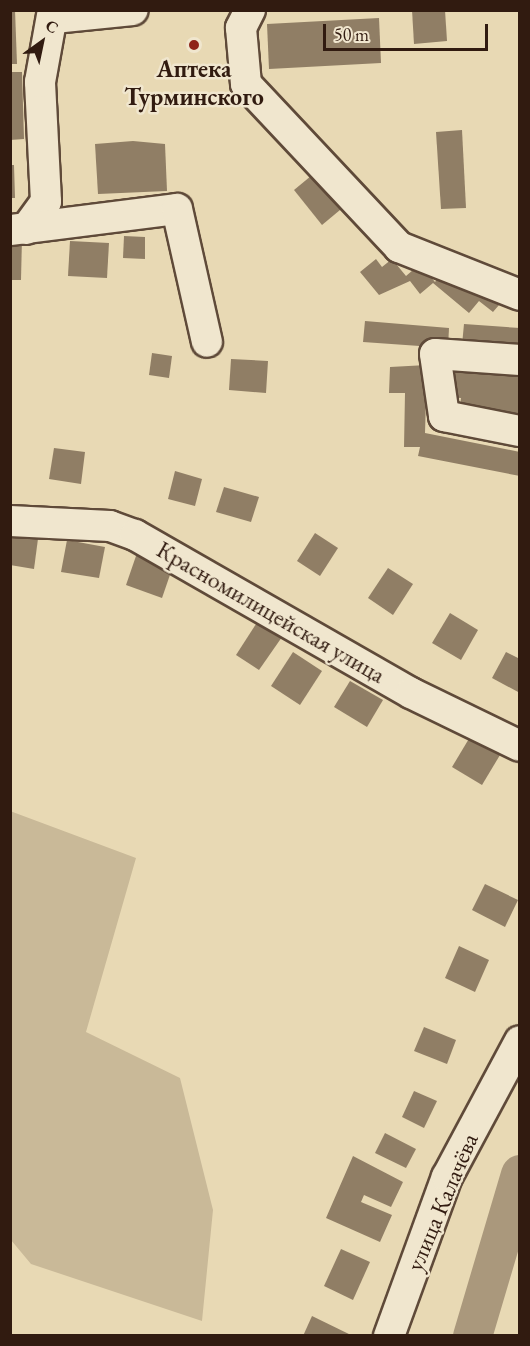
<!DOCTYPE html>
<meta charset="utf-8">
<style>
body{margin:0}
#map{position:relative;width:530px;height:1346px;overflow:hidden;background:#e8d9b4;font-family:"EB Garamond",serif}
div>[style]{position:absolute}
[style*='--x']{left:calc(var(--x)*1px);top:calc(var(--y)*1px);width:calc(var(--w)*1px);rotate:calc(var(--a)*1deg)}
.green>*{inset:0;background:#c9b998}
.river>*{height:39px;margin:-19.5px;padding:0 19.5px;transform-origin:19.5px;border-radius:19.5px;background:#aa987c}
.building>*{inset:0;background:#907e65}
.roads{filter:drop-shadow(2px 0 #5f4a39) drop-shadow(-2px 0 #5f4a39) drop-shadow(0 2px #5f4a39) drop-shadow(0 -2px #5f4a39)}
.minor>*{height:30px;margin:-15px;padding:0 15px;transform-origin:15px;border-radius:15px;background:#f0e6ce}
.dots>*{width:16px;height:16px;translate:-50% -50%;box-sizing:border-box;border:3px solid #f0e6ce;border-radius:50%}
span{translate:-50% -50%;white-space:nowrap;text-align:center;line-height:1.15;-webkit-text-stroke:5px #f0e6ce;paint-order:stroke}
.poi-label{font-size:24px;color:#311b10;font-weight:700}
.street-label{font-size:24px;color:#311b10}
.frame{position:absolute;inset:0;border:12px solid #311b10;pointer-events:none}
.north{position:absolute;left:12px;top:12px;width:60px;height:60px;-webkit-text-stroke:4px #f0e6ce;paint-order:stroke;rotate:33deg;font-size:16px;font-weight:700;line-height:24px;text-align:center;color:#311b10}
.north::after{content:'';display:block;margin:auto;width:21px;height:27px;background:#311b10;clip-path:polygon(50% 0,100% 100%,50% 72%,0 100%)}
.scale{position:absolute;left:323px;top:24px;width:165px;height:27px;box-sizing:border-box;border:3px solid #311b10;border-top:0;padding-left:8px;font-size:18px;line-height:21px;white-space:nowrap;color:#311b10;-webkit-text-stroke:4px #f0e6ce;paint-order:stroke}
</style>
<div id="map">
<div class="green">
<div style="clip-path:polygon(10px 811px,136px 858px,86px 1032px,180px 1078px,213px 1210px,202px 1321px,31px 1264px,11px 1240px)"></div>
</div>
<div class="river">
<div style="--x:472;--y:1336;--w:169;--a:-73.5"></div>
</div>
<div class="building">
<div style="clip-path:polygon(10px 10px,15px 10px,17px 64px,10px 64px)"></div>
<div style="clip-path:polygon(412px 10px,445px 10px,447px 41px,414px 44px)"></div>
<div style="clip-path:polygon(379px 18px,381px 63px,269px 69px,267px 24px)"></div>
<div style="clip-path:polygon(10px 72px,22px 72px,24px 139px,10px 140px)"></div>
<div style="clip-path:polygon(462px 130px,466px 208px,441px 209px,436px 132px)"></div>
<div style="clip-path:polygon(133px 141px,165px 144px,167px 191px,98px 194px,95px 144px)"></div>
<div style="clip-path:polygon(10px 165px,14px 165px,15px 198px,10px 198px)"></div>
<div style="clip-path:polygon(317px 171px,346px 205px,322px 225px,294px 190px)"></div>
<div style="clip-path:polygon(124px 236px,145px 237px,145px 259px,123px 258px)"></div>
<div style="clip-path:polygon(10px 238px,22px 238px,21px 280px,10px 280px)"></div>
<div style="clip-path:polygon(70px 241px,109px 243px,107px 278px,68px 276px)"></div>
<div style="clip-path:polygon(376px 259px,382px 267px,392px 259px,406px 276px,420px 264px,435px 282px,445px 269px,473px 293px,483px 280px,505px 298px,493px 312px,479px 301px,469px 313px,433px 283px,420px 294px,410px 281px,379px 295px,360px 272px)"></div>
<div style="clip-path:polygon(365px 321px,449px 328px,448px 348px,363px 342px)"></div>
<div style="clip-path:polygon(464px 324px,520px 328px,520px 349px,462px 345px)"></div>
<div style="clip-path:polygon(152px 353px,172px 356px,169px 378px,149px 375px)"></div>
<div style="clip-path:polygon(231px 359px,268px 361px,266px 393px,229px 390px)"></div>
<div style="clip-path:polygon(427px 365px,425px 433px,520px 452px,520px 476px,418px 456px,420px 447px,404px 447px,405px 393px,389px 393px,390px 367px)"></div>
<div style="clip-path:polygon(451px 368px,520px 375px,520px 421px,459px 414px,461px 398px,448px 397px)"></div>
<div style="clip-path:polygon(54px 448px,85px 452px,81px 484px,49px 479px)"></div>
<div style="clip-path:polygon(175px 471px,202px 479px,195px 506px,168px 499px)"></div>
<div style="clip-path:polygon(224px 487px,259px 497px,251px 522px,216px 512px)"></div>
<div style="clip-path:polygon(10px 527px,39px 531px,34px 569px,10px 565px)"></div>
<div style="clip-path:polygon(315px 533px,338px 548px,320px 576px,297px 561px)"></div>
<div style="clip-path:polygon(67px 540px,105px 547px,99px 578px,61px 572px)"></div>
<div style="clip-path:polygon(137px 553px,173px 566px,162px 598px,126px 585px)"></div>
<div style="clip-path:polygon(388px 568px,413px 584px,393px 615px,368px 598px)"></div>
<div style="clip-path:polygon(450px 613px,478px 630px,461px 660px,432px 643px)"></div>
<div style="clip-path:polygon(258px 621px,282px 637px,259px 670px,236px 655px)"></div>
<div style="clip-path:polygon(293px 652px,322px 671px,300px 705px,271px 686px)"></div>
<div style="clip-path:polygon(506px 652px,520px 659px,520px 693px,492px 678px)"></div>
<div style="clip-path:polygon(350px 681px,383px 700px,367px 727px,334px 707px)"></div>
<div style="clip-path:polygon(470px 737px,500px 755px,482px 785px,452px 767px)"></div>
<div style="clip-path:polygon(485px 884px,518px 900px,505px 927px,472px 910px)"></div>
<div style="clip-path:polygon(459px 946px,489px 960px,475px 992px,445px 978px)"></div>
<div style="clip-path:polygon(424px 1027px,456px 1040px,447px 1064px,414px 1051px)"></div>
<div style="clip-path:polygon(414px 1091px,437px 1101px,424px 1128px,402px 1117px)"></div>
<div style="clip-path:polygon(385px 1133px,416px 1149px,406px 1168px,375px 1153px)"></div>
<div style="clip-path:polygon(353px 1156px,403px 1182px,391px 1207px,364px 1195px,361px 1202px,392px 1215px,380px 1242px,326px 1218px)"></div>
<div style="clip-path:polygon(341px 1249px,370px 1262px,353px 1300px,324px 1286px)"></div>
<div style="clip-path:polygon(312px 1316px,353px 1336px,303px 1336px)"></div>
</div>
<div class="roads">
<div class="minor">
<div style="--x:250;--y:10;--w:20;--a:117"></div>
<div style="--x:241;--y:28;--w:56;--a:84.9"></div>
<div style="--x:246;--y:84;--w:224;--a:46.8"></div>
<div style="--x:399;--y:247;--w:130;--a:21.6"></div>
<div style="--x:54;--y:18;--w:79;--a:-5.8"></div>
<div style="--x:26;--y:229;--w:34;--a:-54"></div>
<div style="--x:46;--y:201;--w:119;--a:-92.9"></div>
<div style="--x:40;--y:82;--w:73;--a:-79.8"></div>
<div style="--x:10;--y:230;--w:168;--a:-7.2"></div>
<div style="--x:177;--y:209;--w:136;--a:77.3"></div>
<div style="--x:520;--y:360;--w:85;--a:-176"></div>
<div style="--x:435;--y:354;--w:63;--a:81.7"></div>
<div style="--x:444;--y:416;--w:77;--a:11.2"></div>
<div style="--x:10;--y:521;--w:100;--a:2.9"></div>
<div style="--x:110;--y:526;--w:27;--a:20"></div>
<div style="--x:135;--y:535;--w:318;--a:29.8"></div>
<div style="--x:411;--y:693;--w:121;--a:25.9"></div>
<div style="--x:389;--y:1336;--w:169;--a:-70"></div>
<div style="--x:447;--y:1177;--w:154;--a:-61.8"></div>
</div>
</div>
<div class="dots">
<div style="left:194px;top:45px;background:#8f2418"></div>
</div>
<div class="poi-label">
<span style="left:194px;top:83px">Аптека<br>Турминского</span>
</div>
<div class="street-label">
<span style="left:271px;top:612px;rotate:30deg">Красномилицейская улица</span>
<span style="left:442px;top:1202px;rotate:-67deg">улица Калачёва</span>
</div>
<div class="frame"></div>
<div class="north">С</div>
<div class="scale">50 m</div>
</div>
